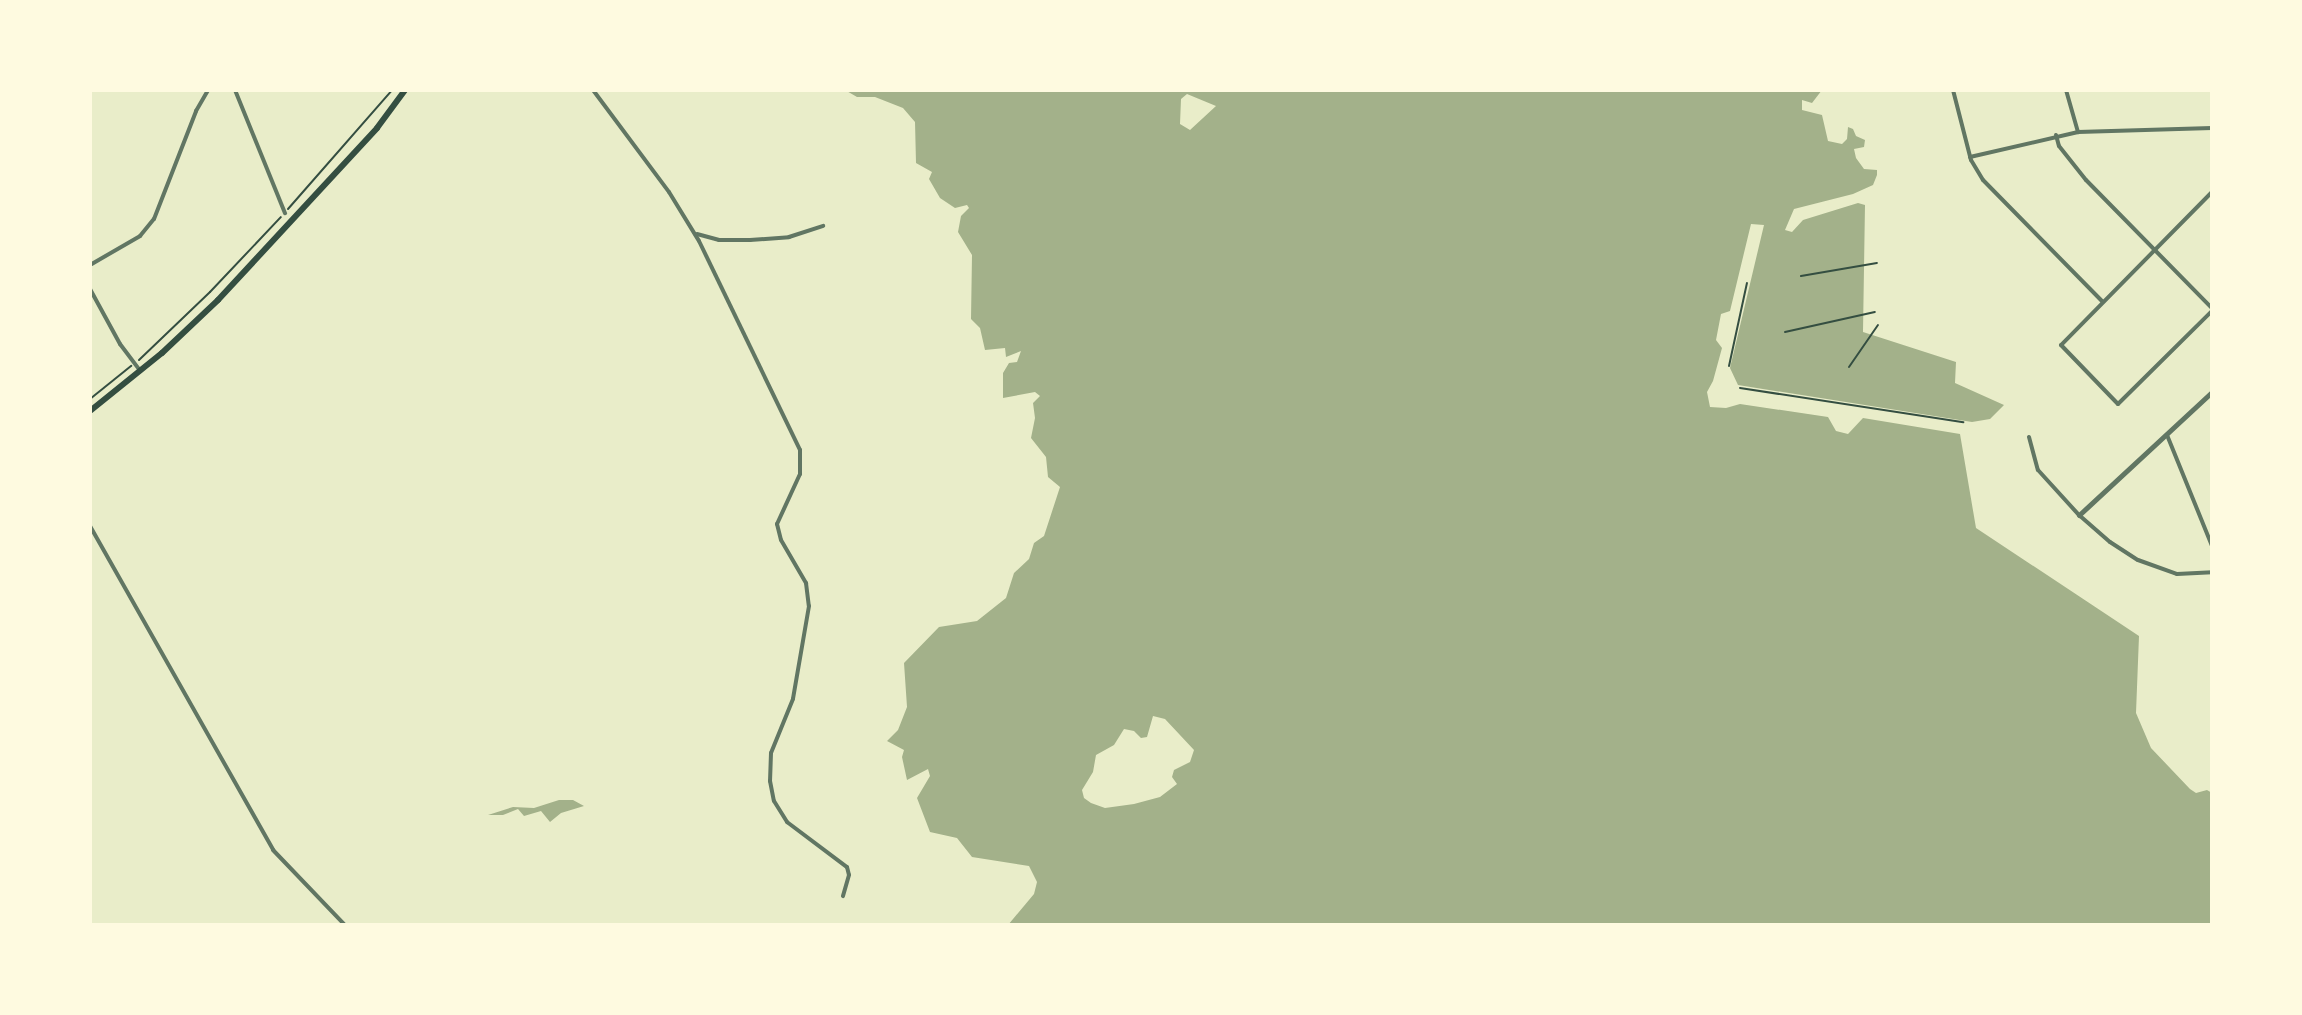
<!DOCTYPE html>
<style>
body{margin:0}
#map{position:relative;width:2302px;height:1015px;overflow:hidden;background:#e9edc9;font-family:"Roboto Condensed",sans-serif}
div>[style]{position:absolute}
[style*='--x']{left:calc(var(--x)*1px);top:calc(var(--y)*1px);width:calc(var(--w)*1px);rotate:calc(var(--a)*1deg)}
.water>*{inset:0;background:#a3b18a}
.path>*{height:2px;margin:-1px;padding:0 1px;transform-origin:1px;border-radius:1px;background:#344e41}
.minor>*{height:4px;margin:-2px;padding:0 2px;transform-origin:2px;border-radius:2px;background:#617663}
.tertiary>*{height:5px;margin:-2.5px;padding:0 2.5px;transform-origin:2.5px;border-radius:2.5px;background:#617663}
.secondary>*{height:6px;margin:-3px;padding:0 3px;transform-origin:3px;border-radius:3px;background:#344e41}
span{translate:-50% -50%;white-space:nowrap;text-align:center;line-height:1.15;-webkit-text-stroke:8px #fefae0;paint-order:stroke}
.frame{position:absolute;inset:0;border:92px solid #fefae0;pointer-events:none}
</style>
<div id="map">
<div class="water">
<div style="clip-path:polygon(evenodd,845px 90px,1822px 90px,1812px 103px,1802px 100px,1802px 110px,1822px 115px,1828px 141px,1842px 144px,1847px 139px,1848px 127px,1853px 129px,1856px 136px,1865px 140px,1864px 147px,1854px 149px,1856px 158px,1864px 169px,1877px 170px,1877px 175px,1873px 185px,1853px 194px,1794px 209px,1785px 230px,1792px 232px,1803px 220px,1858px 203px,1865px 205px,1863px 332px,1956px 362px,1955px 383px,2004px 405px,1990px 419px,1972px 422px,1738px 385px,1730px 368px,1764px 225px,1751px 224px,1730px 311px,1721px 314px,1716px 340px,1722px 348px,1713px 381px,1707px 392px,1710px 407px,1726px 408px,1740px 404px,1828px 417px,1836px 431px,1848px 434px,1863px 418px,1960px 434px,1976px 528px,2139px 636px,2136px 713px,2151px 748px,2190px 789px,2196px 793px,2207px 790px,2212px 793px,2212px 925px,1008px 925px,1034px 894px,1037px 882px,1029px 866px,972px 857px,957px 838px,930px 832px,917px 798px,930px 776px,928px 769px,907px 780px,902px 757px,904px 750px,887px 741px,898px 730px,907px 707px,904px 663px,939px 627px,977px 621px,1006px 598px,1014px 573px,1029px 559px,1034px 543px,1044px 536px,1060px 487px,1048px 477px,1046px 457px,1031px 438px,1035px 418px,1033px 403px,1040px 396px,1035px 392px,1003px 398px,1003px 373px,1009px 363px,1017px 362px,1021px 351px,1006px 357px,1005px 348px,985px 350px,980px 328px,971px 319px,972px 255px,958px 232px,961px 216px,969px 208px,967px 205px,955px 208px,940px 198px,929px 179px,932px 172px,916px 163px,915px 122px,903px 108px,875px 97px,857px 97px,845px 90px,1187px 94px,1216px 106px,1190px 130px,1180px 124px,1181px 99px,1187px 94px,845px 90px,1153px 716px,1165px 719px,1194px 750px,1190px 762px,1174px 770px,1172px 777px,1177px 784px,1160px 797px,1134px 804px,1105px 808px,1091px 803px,1084px 798px,1082px 790px,1093px 772px,1096px 755px,1114px 745px,1124px 729px,1134px 731px,1141px 738px,1147px 737px,1153px 716px)"></div>
<div style="clip-path:polygon(559px 800px,573px 800px,584px 806px,561px 813px,550px 822px,541px 811px,524px 816px,518px 809px,503px 815px,488px 815px,513px 807px,534px 808px)"></div>
</div>
<div class="path">
<div style="--x:288;--y:209;--w:158;--a:-48.8"></div>
<div style="--x:1801;--y:276;--w:77;--a:-9.7"></div>
<div style="--x:1785;--y:332;--w:92;--a:-12.5"></div>
<div style="--x:139;--y:360;--w:98;--a:-43.8"></div>
<div style="--x:210;--y:292;--w:103;--a:-46.6"></div>
<div style="--x:1729;--y:366;--w:85;--a:-77.8"></div>
<div style="--x:1849;--y:367;--w:51;--a:-55.4"></div>
<div style="--x:1740;--y:388;--w:226;--a:8.7"></div>
<div style="--x:90;--y:399;--w:53;--a:-38.8"></div>
</div>
<div class="minor">
<div style="--x:235;--y:90;--w:133;--a:67.9"></div>
<div style="--x:593;--y:90;--w:127;--a:53.3"></div>
<div style="--x:669;--y:192;--w:57;--a:58.5"></div>
<div style="--x:699;--y:241;--w:232;--a:64.2"></div>
<div style="--x:800;--y:450;--w:24;--a:90"></div>
<div style="--x:800;--y:474;--w:55;--a:114.7"></div>
<div style="--x:777;--y:524;--w:16;--a:76"></div>
<div style="--x:781;--y:540;--w:50;--a:59.8"></div>
<div style="--x:806;--y:583;--w:23;--a:83"></div>
<div style="--x:809;--y:606;--w:94;--a:99.8"></div>
<div style="--x:793;--y:699;--w:58;--a:112.2"></div>
<div style="--x:771;--y:753;--w:28;--a:92"></div>
<div style="--x:770;--y:781;--w:20;--a:79"></div>
<div style="--x:774;--y:801;--w:25;--a:58"></div>
<div style="--x:787;--y:822;--w:75;--a:36.9"></div>
<div style="--x:847;--y:867;--w:8;--a:76"></div>
<div style="--x:849;--y:875;--w:22;--a:106"></div>
<div style="--x:1953;--y:90;--w:72;--a:75.6"></div>
<div style="--x:1971;--y:160;--w:23;--a:59"></div>
<div style="--x:1983;--y:180;--w:170;--a:45.5"></div>
<div style="--x:2066;--y:90;--w:44;--a:74.1"></div>
<div style="--x:2056;--y:135;--w:11;--a:75"></div>
<div style="--x:2059;--y:146;--w:43;--a:51.5"></div>
<div style="--x:2086;--y:180;--w:180;--a:45.5"></div>
<div style="--x:1970;--y:157;--w:111;--a:-13"></div>
<div style="--x:2078;--y:132;--w:134;--a:-1.7"></div>
<div style="--x:2212;--y:192;--w:215;--a:134.6"></div>
<div style="--x:2061;--y:345;--w:82;--a:46"></div>
<div style="--x:2118;--y:404;--w:132;--a:-44.7"></div>
<div style="--x:697;--y:234;--w:23;--a:15"></div>
<div style="--x:719;--y:240;--w:31;--a:0"></div>
<div style="--x:750;--y:240;--w:39;--a:-4"></div>
<div style="--x:789;--y:237;--w:36;--a:-18"></div>
<div style="--x:90;--y:265;--w:58;--a:-30.1"></div>
<div style="--x:140;--y:236;--w:22;--a:-51"></div>
<div style="--x:154;--y:219;--w:116;--a:-68.7"></div>
<div style="--x:196;--y:111;--w:24;--a:-60"></div>
<div style="--x:90;--y:289;--w:63;--a:61.4"></div>
<div style="--x:120;--y:344;--w:34;--a:53"></div>
<div style="--x:2167;--y:435;--w:120;--a:67.9"></div>
<div style="--x:2029;--y:437;--w:34;--a:75"></div>
<div style="--x:2038;--y:470;--w:61;--a:47.7"></div>
<div style="--x:2079;--y:515;--w:41;--a:41.1"></div>
<div style="--x:2110;--y:542;--w:33;--a:33"></div>
<div style="--x:2138;--y:560;--w:41;--a:19.7"></div>
<div style="--x:2177;--y:574;--w:35;--a:-3"></div>
<div style="--x:90;--y:526;--w:372;--a:60.5"></div>
<div style="--x:273;--y:850;--w:104;--a:46.2"></div>
</div>
<div class="tertiary">
<div style="--x:2079;--y:515;--w:181;--a:-42.8"></div>
</div>
<div class="secondary">
<div style="--x:90;--y:411;--w:92;--a:-38.9"></div>
<div style="--x:162;--y:353;--w:77;--a:-43.4"></div>
<div style="--x:218;--y:300;--w:234;--a:-47.2"></div>
<div style="--x:377;--y:128;--w:47;--a:-53.6"></div>
</div>
<div class="frame"></div>
</div>
